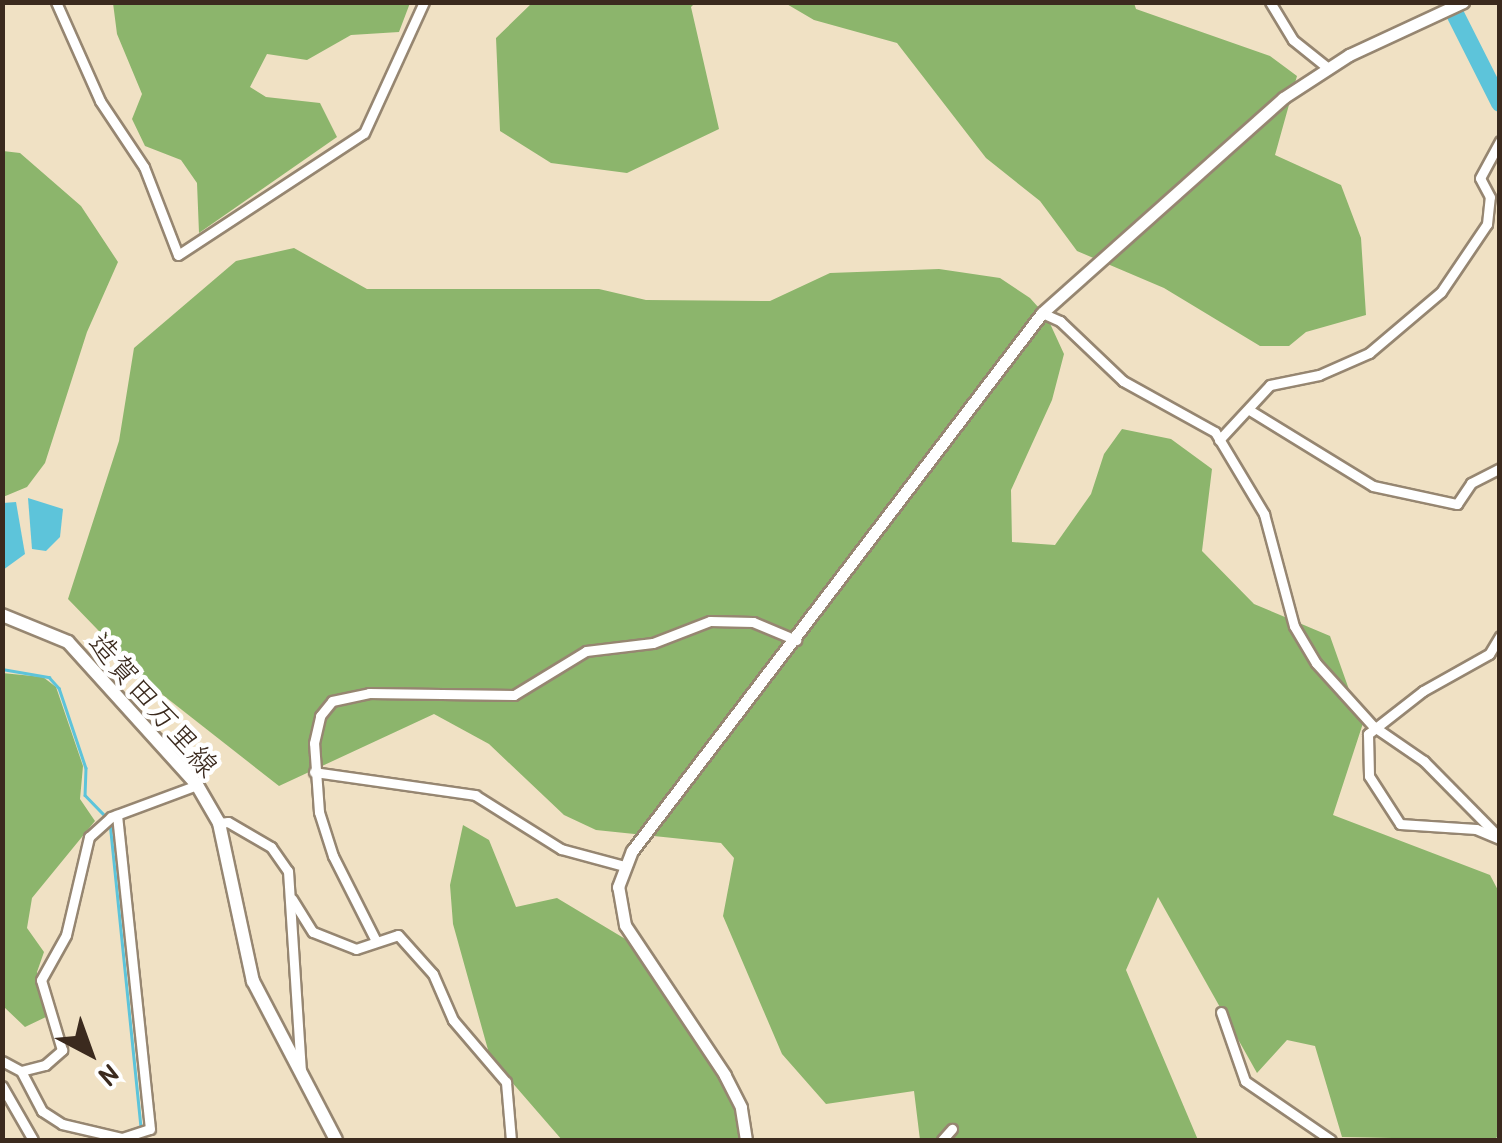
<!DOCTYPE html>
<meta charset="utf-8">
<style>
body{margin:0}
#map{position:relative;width:1502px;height:1143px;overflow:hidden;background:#f0e1c4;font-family:"Patrick Hand","Klee One",sans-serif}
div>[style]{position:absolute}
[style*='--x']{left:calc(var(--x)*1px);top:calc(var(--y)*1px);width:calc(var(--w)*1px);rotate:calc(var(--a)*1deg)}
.forest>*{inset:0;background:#8cb56c}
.water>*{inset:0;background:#5dc4da}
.stream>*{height:2.5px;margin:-1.25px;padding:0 1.25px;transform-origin:1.25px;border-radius:1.25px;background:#5dc4da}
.river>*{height:18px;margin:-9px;padding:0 9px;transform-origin:9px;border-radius:9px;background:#5dc4da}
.roads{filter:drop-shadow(2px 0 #968671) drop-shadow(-2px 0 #968671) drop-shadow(0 2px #968671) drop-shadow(0 -2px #968671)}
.minor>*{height:9px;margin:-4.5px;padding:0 4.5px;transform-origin:4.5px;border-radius:4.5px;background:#fff}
.tertiary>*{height:11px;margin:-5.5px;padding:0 5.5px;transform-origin:5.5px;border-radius:5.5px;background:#fff}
.secondary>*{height:12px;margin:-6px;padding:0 6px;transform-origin:6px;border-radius:6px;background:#fff}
span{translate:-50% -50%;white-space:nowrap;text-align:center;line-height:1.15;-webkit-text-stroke:9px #fff;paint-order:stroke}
.street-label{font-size:30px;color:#3b2a1e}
.frame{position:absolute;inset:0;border:5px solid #3b2a1e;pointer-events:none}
.north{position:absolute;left:40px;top:1003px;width:100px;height:100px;-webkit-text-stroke:8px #fff;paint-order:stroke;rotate:139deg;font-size:28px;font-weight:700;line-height:40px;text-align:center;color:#3b2a1e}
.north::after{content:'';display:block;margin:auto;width:35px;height:45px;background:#3b2a1e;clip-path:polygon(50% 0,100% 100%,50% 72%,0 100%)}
</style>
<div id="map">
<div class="forest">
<div style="clip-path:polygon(113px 3px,113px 2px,410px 3px,399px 32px,351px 35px,307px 60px,267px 54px,250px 87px,266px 97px,320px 103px,337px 137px,199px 233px,197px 183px,181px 160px,145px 146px,132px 119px,142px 94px,117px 34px)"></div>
<div style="clip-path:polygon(532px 3px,695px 3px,691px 7px,719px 129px,627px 173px,551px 163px,500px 131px,496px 38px)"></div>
<div style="clip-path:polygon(785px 3px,1134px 3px,1136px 9px,1270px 56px,1297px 76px,1275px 155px,1341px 185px,1361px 238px,1366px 315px,1306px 332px,1289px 346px,1260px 346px,1164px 288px,1077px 251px,1040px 201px,986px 158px,897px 43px,814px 20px)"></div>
<div style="clip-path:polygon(3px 151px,20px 153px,81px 206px,118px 262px,87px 332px,45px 463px,27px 487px,3px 497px)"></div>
<div style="clip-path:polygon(294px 248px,367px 289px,599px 289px,646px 300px,770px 301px,830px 273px,939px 269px,1000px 278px,1030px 298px,1047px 317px,1064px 354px,1052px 400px,1011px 490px,1012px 542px,1055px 545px,1091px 494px,1104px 454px,1122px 429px,1171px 439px,1212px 469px,1202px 551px,1254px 604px,1330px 636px,1352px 698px,1366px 714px,1333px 815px,1490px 875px,1500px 894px,1499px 1135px,1494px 1140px,1342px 1137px,1315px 1046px,1287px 1040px,1257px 1073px,1158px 897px,1126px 970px,1198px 1140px,920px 1140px,914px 1091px,826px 1104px,782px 1054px,723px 916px,734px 858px,721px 843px,596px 830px,564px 815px,489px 744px,434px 714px,279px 786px,154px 688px,68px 599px,119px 441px,134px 348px,236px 261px)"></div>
<div style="clip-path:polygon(2px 673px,43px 677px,56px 687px,83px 766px,80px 799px,95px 821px,32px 898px,27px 928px,44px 952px,37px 972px,48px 1016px,25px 1027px,3px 1006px)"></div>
<div style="clip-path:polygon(463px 825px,489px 840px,516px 907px,557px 898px,637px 946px,731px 1086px,739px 1140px,562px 1140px,490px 1057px,453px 924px,450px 885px)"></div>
</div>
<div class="water">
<div style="clip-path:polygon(28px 498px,63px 509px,60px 537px,46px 551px,32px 549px)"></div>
<div style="clip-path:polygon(16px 502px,25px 554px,3px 570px,3px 503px)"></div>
</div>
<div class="stream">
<div style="--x:2;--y:669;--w:48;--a:9.7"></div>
<div style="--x:49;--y:677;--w:15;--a:48"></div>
<div style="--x:59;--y:688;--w:84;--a:71.4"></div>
<div style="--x:86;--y:768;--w:27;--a:92"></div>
<div style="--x:85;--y:795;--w:29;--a:46"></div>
<div style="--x:110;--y:822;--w:307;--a:84.2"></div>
</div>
<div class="river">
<div style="--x:1449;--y:2;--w:113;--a:63.2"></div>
</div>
<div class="roads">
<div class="minor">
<div style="--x:56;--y:2;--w:108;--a:66"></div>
<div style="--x:100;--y:101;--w:79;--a:56.3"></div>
<div style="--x:144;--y:167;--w:94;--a:68.9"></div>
<div style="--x:178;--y:255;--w:222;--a:-33.3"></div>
<div style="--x:364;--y:133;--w:144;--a:-65.4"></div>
<div style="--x:1270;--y:2;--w:44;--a:58.8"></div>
<div style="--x:1293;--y:40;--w:45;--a:38.7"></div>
<div style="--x:1042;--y:313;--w:20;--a:24"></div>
<div style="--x:1060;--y:321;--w:87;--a:43.6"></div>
<div style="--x:1123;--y:381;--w:105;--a:29"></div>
<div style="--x:1215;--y:432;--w:96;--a:59.1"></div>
<div style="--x:1264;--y:514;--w:116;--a:75"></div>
<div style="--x:1294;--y:626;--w:43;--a:59.3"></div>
<div style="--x:1316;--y:663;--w:85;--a:47.9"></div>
<div style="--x:1373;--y:726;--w:62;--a:34.5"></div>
<div style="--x:1424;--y:761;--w:108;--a:45.4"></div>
<div style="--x:1251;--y:411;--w:143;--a:31.6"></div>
<div style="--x:1373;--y:486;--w:86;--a:12.1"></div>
<div style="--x:1457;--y:504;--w:25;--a:-56"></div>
<div style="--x:1471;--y:483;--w:33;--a:-27"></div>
<div style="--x:1219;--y:440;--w:75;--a:-47.2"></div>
<div style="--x:1270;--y:385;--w:50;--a:-11.5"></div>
<div style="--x:1319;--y:375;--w:55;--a:-23.7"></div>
<div style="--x:1369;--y:353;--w:94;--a:-40.3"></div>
<div style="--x:1441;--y:292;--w:82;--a:-55.9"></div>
<div style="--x:1487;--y:224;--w:27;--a:-84"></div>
<div style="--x:1490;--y:197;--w:21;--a:-118"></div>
<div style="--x:1480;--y:178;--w:42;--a:-61.6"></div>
<div style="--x:1500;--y:636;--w:21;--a:121"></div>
<div style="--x:1489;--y:654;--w:76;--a:150.7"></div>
<div style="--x:1423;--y:691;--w:70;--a:142"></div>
<div style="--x:1368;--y:734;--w:42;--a:88.6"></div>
<div style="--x:1369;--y:776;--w:57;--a:57.1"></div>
<div style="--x:1400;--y:824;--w:76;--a:3.8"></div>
<div style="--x:1476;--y:829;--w:26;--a:23"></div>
<div style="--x:314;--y:772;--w:163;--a:8.1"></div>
<div style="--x:475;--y:795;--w:102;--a:32.1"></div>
<div style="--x:561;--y:849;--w:65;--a:15.1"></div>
<div style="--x:219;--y:823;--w:9;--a:-6"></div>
<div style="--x:228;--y:822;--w:50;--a:30.2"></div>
<div style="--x:271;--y:847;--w:29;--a:55"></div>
<div style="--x:288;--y:871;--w:201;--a:86.3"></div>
<div style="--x:292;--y:899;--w:39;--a:58"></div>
<div style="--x:313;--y:932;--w:46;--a:21.6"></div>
<div style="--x:356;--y:949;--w:44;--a:-18.4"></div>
<div style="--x:398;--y:935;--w:52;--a:48.1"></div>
<div style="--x:433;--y:974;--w:50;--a:66.5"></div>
<div style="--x:453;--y:1020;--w:82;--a:49.5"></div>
<div style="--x:506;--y:1082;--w:58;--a:85.1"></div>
<div style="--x:375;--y:939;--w:93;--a:-116.8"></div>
<div style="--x:333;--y:856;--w:46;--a:-107.7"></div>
<div style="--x:319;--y:812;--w:69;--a:-94.1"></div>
<div style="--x:314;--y:743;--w:28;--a:-77"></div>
<div style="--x:320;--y:716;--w:19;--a:-51"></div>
<div style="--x:332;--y:701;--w:38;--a:-12"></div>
<div style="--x:369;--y:693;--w:145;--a:0.8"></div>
<div style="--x:514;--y:695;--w:84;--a:-31.4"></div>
<div style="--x:586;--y:651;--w:67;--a:-6.8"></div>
<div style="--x:653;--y:643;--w:61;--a:-21.1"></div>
<div style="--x:710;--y:621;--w:43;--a:1.3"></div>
<div style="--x:753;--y:622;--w:47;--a:22.7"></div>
<div style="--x:1221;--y:1012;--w:73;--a:70.8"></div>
<div style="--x:1245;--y:1081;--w:104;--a:34.5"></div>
<div style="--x:2;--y:1061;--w:21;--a:28"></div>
<div style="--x:21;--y:1071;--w:45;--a:62.3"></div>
<div style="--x:42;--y:1111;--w:24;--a:33"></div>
<div style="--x:62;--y:1124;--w:62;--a:13.1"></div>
<div style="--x:122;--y:1138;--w:29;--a:-18"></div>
<div style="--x:150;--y:1129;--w:316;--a:-96"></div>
<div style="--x:21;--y:1071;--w:25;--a:-14"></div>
<div style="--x:45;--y:1065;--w:23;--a:-41"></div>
<div style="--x:62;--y:1050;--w:73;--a:-106.7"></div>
<div style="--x:41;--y:980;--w:51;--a:-60.9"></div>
<div style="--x:66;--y:935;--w:101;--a:-76.8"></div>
<div style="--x:89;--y:837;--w:30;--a:-42"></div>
<div style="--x:111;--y:817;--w:92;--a:-20.4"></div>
<div style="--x:2;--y:1086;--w:62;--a:60.1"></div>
<div style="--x:942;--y:1140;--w:15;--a:-48"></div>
</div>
<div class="tertiary">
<div style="--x:746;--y:1140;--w:33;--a:-99"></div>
<div style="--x:741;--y:1107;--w:36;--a:-117"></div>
<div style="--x:725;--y:1075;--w:180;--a:-123.7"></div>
<div style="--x:625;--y:925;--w:39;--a:-100"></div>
<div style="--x:618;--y:887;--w:39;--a:-69"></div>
<div style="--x:632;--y:851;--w:676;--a:-52.69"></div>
<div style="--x:1042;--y:313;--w:323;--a:-41.7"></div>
<div style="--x:1283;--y:98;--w:79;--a:-33.1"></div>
<div style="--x:1349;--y:55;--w:126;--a:-24.9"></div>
</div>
<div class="secondary">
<div style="--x:2;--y:615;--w:71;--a:22.2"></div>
<div style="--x:68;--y:642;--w:193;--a:47.9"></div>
<div style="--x:197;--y:785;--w:44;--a:59.9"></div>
<div style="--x:219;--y:823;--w:162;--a:77.9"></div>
<div style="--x:253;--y:981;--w:179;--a:62.4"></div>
</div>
</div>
<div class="street-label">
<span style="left:154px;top:704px;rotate:49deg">造賀田万里線</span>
</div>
<div class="frame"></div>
<div class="north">N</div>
</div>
